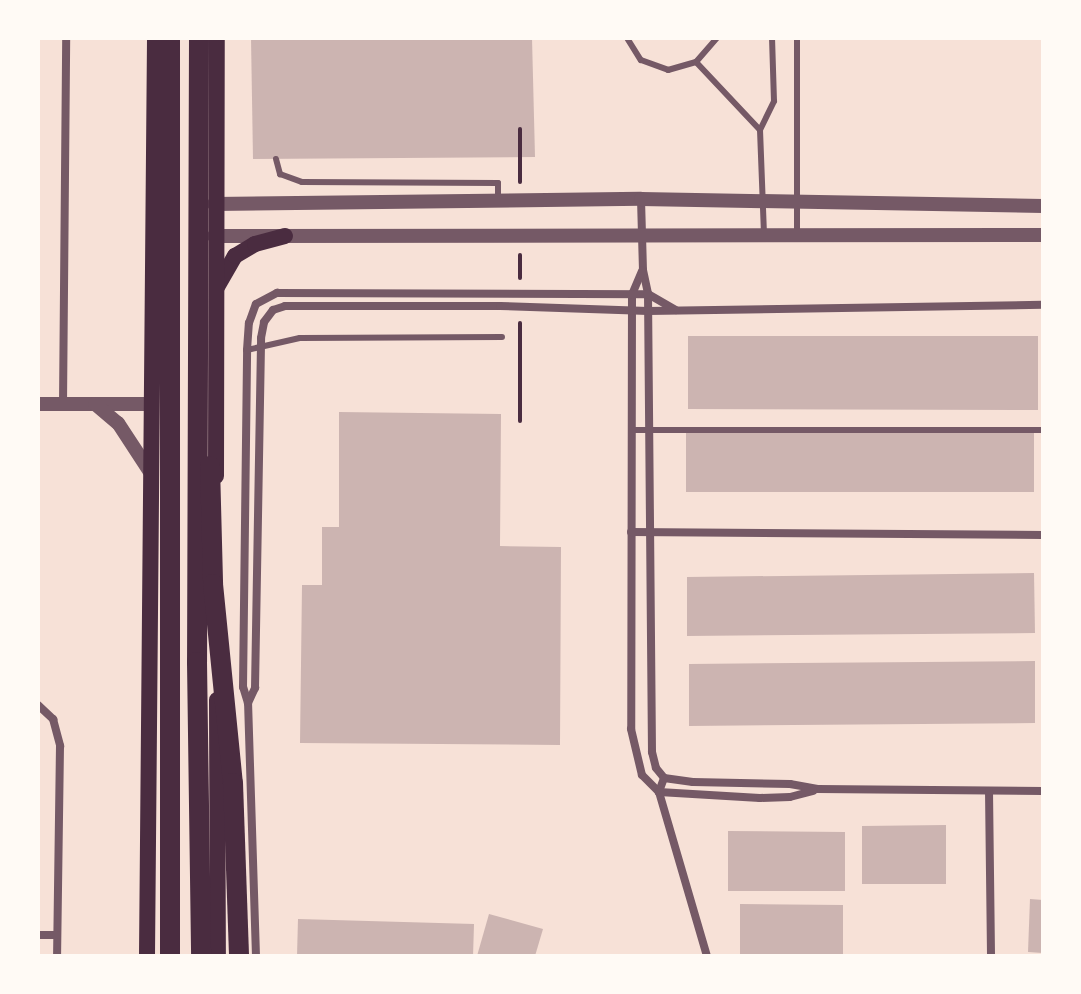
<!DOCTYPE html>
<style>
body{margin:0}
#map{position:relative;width:1081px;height:994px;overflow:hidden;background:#f7e1d7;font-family:"Open Sans",sans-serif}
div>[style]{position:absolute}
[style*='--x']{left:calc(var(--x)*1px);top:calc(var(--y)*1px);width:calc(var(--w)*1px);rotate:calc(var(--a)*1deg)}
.building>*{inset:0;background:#ccb4b1}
.path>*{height:4px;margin:-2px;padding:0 2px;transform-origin:2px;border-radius:2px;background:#4a2c40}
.service>*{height:6px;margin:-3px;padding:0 3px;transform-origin:3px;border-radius:3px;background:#755966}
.minor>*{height:8px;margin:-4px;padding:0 4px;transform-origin:4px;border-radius:4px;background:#755966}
.tertiary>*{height:14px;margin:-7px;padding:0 7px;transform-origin:7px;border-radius:7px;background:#755966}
.secondary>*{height:16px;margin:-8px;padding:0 8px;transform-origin:8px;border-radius:8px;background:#4a2c40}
.primary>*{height:20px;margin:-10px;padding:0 10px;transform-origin:10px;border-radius:10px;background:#4a2c40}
span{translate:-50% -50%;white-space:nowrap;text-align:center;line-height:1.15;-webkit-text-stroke:8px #fffaf5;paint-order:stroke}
.frame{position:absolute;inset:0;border:40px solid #fffaf5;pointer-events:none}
</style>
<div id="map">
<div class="building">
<div style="clip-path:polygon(251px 38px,532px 38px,535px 157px,253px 159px)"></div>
<div style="clip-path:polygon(688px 336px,1038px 336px,1038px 410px,688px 409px)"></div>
<div style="clip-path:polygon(339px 412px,501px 414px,500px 546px,561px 547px,560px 745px,300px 743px,302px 585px,322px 585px,322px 527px,339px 527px)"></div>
<div style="clip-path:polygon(686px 432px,1034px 432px,1034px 492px,686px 492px)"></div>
<div style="clip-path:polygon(1034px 573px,1035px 633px,687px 636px,687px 577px)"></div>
<div style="clip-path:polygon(1035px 661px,1035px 723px,689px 726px,689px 664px)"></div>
<div style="clip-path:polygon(946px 825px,946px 884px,862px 884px,862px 826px)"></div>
<div style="clip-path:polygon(728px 831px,845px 832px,845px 891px,728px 891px)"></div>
<div style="clip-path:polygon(1030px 899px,1043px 900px,1043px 953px,1028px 952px)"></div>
<div style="clip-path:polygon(740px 904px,843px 905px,843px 955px,740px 954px)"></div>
<div style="clip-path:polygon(489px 914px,543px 929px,535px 956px,477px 956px)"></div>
<div style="clip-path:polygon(298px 919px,474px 924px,473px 956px,297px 956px)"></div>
</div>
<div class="path">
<div style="--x:520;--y:129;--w:53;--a:90"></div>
<div style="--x:520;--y:255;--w:23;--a:90"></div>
<div style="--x:520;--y:323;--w:98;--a:90"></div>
</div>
<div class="service">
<div style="--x:627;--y:38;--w:26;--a:58"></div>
<div style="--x:641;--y:60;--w:29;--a:20"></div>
<div style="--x:668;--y:70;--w:29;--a:-16"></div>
<div style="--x:696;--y:62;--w:32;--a:-49"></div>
<div style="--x:696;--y:62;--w:93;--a:46.7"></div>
<div style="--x:276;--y:159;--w:16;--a:75"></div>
<div style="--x:280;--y:174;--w:23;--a:20"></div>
<div style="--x:302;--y:182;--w:196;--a:0.3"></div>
<div style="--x:498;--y:183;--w:17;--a:90"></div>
<div style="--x:764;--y:234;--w:104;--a:-92.2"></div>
<div style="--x:760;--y:130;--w:32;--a:-64"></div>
<div style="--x:774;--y:101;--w:63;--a:-91.8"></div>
<div style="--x:797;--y:234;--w:196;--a:-90"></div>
<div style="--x:247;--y:350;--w:54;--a:-12.8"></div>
<div style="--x:300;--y:338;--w:202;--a:-0.3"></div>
<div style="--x:631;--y:430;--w:412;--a:0"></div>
</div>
<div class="minor">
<div style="--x:641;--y:199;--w:71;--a:88.4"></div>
<div style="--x:643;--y:270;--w:25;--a:78"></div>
<div style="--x:648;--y:294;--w:458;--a:89.5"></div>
<div style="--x:652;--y:752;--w:16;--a:76"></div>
<div style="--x:656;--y:768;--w:13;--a:51"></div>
<div style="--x:642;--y:271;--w:25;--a:113"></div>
<div style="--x:632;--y:294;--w:435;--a:90.1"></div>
<div style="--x:631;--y:729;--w:47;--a:76.6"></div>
<div style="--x:642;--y:775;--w:24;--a:45"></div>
<div style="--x:63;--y:404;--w:366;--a:-89.5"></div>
<div style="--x:631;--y:532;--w:412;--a:0.4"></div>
<div style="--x:248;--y:703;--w:17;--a:-65"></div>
<div style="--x:255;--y:688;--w:350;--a:-89"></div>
<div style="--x:261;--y:338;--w:16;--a:-79"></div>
<div style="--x:264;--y:322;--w:15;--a:-53"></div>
<div style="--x:273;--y:310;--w:13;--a:-18"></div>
<div style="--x:285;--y:306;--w:215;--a:0"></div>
<div style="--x:500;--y:306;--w:148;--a:1.9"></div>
<div style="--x:648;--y:311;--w:395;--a:-0.9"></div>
<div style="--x:38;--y:705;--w:21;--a:43"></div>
<div style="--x:53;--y:719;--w:28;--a:75"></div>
<div style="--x:60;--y:746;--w:210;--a:90.8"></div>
<div style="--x:664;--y:778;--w:29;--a:8"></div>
<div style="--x:693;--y:782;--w:97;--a:1.2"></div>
<div style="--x:790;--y:784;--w:28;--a:10"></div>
<div style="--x:818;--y:789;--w:225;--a:0.5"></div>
<div style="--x:664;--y:778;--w:15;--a:110"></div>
<div style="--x:659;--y:792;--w:171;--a:73.7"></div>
<div style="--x:989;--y:791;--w:165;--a:89.3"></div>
<div style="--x:659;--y:792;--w:101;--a:3.4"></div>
<div style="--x:760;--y:798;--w:30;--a:-2"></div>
<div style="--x:790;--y:797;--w:24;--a:-15"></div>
<div style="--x:38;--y:935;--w:19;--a:0"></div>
<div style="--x:256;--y:956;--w:253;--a:-91.8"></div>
<div style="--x:248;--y:703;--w:17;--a:-107"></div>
<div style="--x:243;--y:687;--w:337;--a:-89.3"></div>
<div style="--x:247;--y:350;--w:27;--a:-86"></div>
<div style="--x:249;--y:323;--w:20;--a:-70"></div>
<div style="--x:256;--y:304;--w:24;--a:-28"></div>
<div style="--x:277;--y:293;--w:371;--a:0.2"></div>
<div style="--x:648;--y:294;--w:32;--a:30"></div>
</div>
<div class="tertiary">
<div style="--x:214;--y:204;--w:427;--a:-0.7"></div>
<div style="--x:641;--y:199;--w:402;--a:1"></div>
<div style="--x:214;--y:236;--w:829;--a:-0.07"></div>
<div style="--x:38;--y:404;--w:114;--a:0"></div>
<div style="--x:95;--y:404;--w:30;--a:40"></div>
<div style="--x:118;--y:423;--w:62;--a:56.8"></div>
</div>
<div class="secondary">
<div style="--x:217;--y:287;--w:36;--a:-60"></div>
<div style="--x:235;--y:256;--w:23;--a:-31"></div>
<div style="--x:255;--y:244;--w:31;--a:-15"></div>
<div style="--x:216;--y:476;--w:438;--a:-89.9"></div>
<div style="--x:217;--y:700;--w:256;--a:89.8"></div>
<div style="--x:147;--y:956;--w:918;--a:-89.5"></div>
</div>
<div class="primary">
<div style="--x:199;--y:38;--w:624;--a:90.18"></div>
<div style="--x:197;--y:662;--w:294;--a:89.2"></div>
<div style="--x:210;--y:466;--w:118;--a:88.5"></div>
<div style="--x:213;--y:584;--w:200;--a:84.3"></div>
<div style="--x:233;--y:783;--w:173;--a:88"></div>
<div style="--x:170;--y:956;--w:918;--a:-90"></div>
</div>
<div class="frame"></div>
</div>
